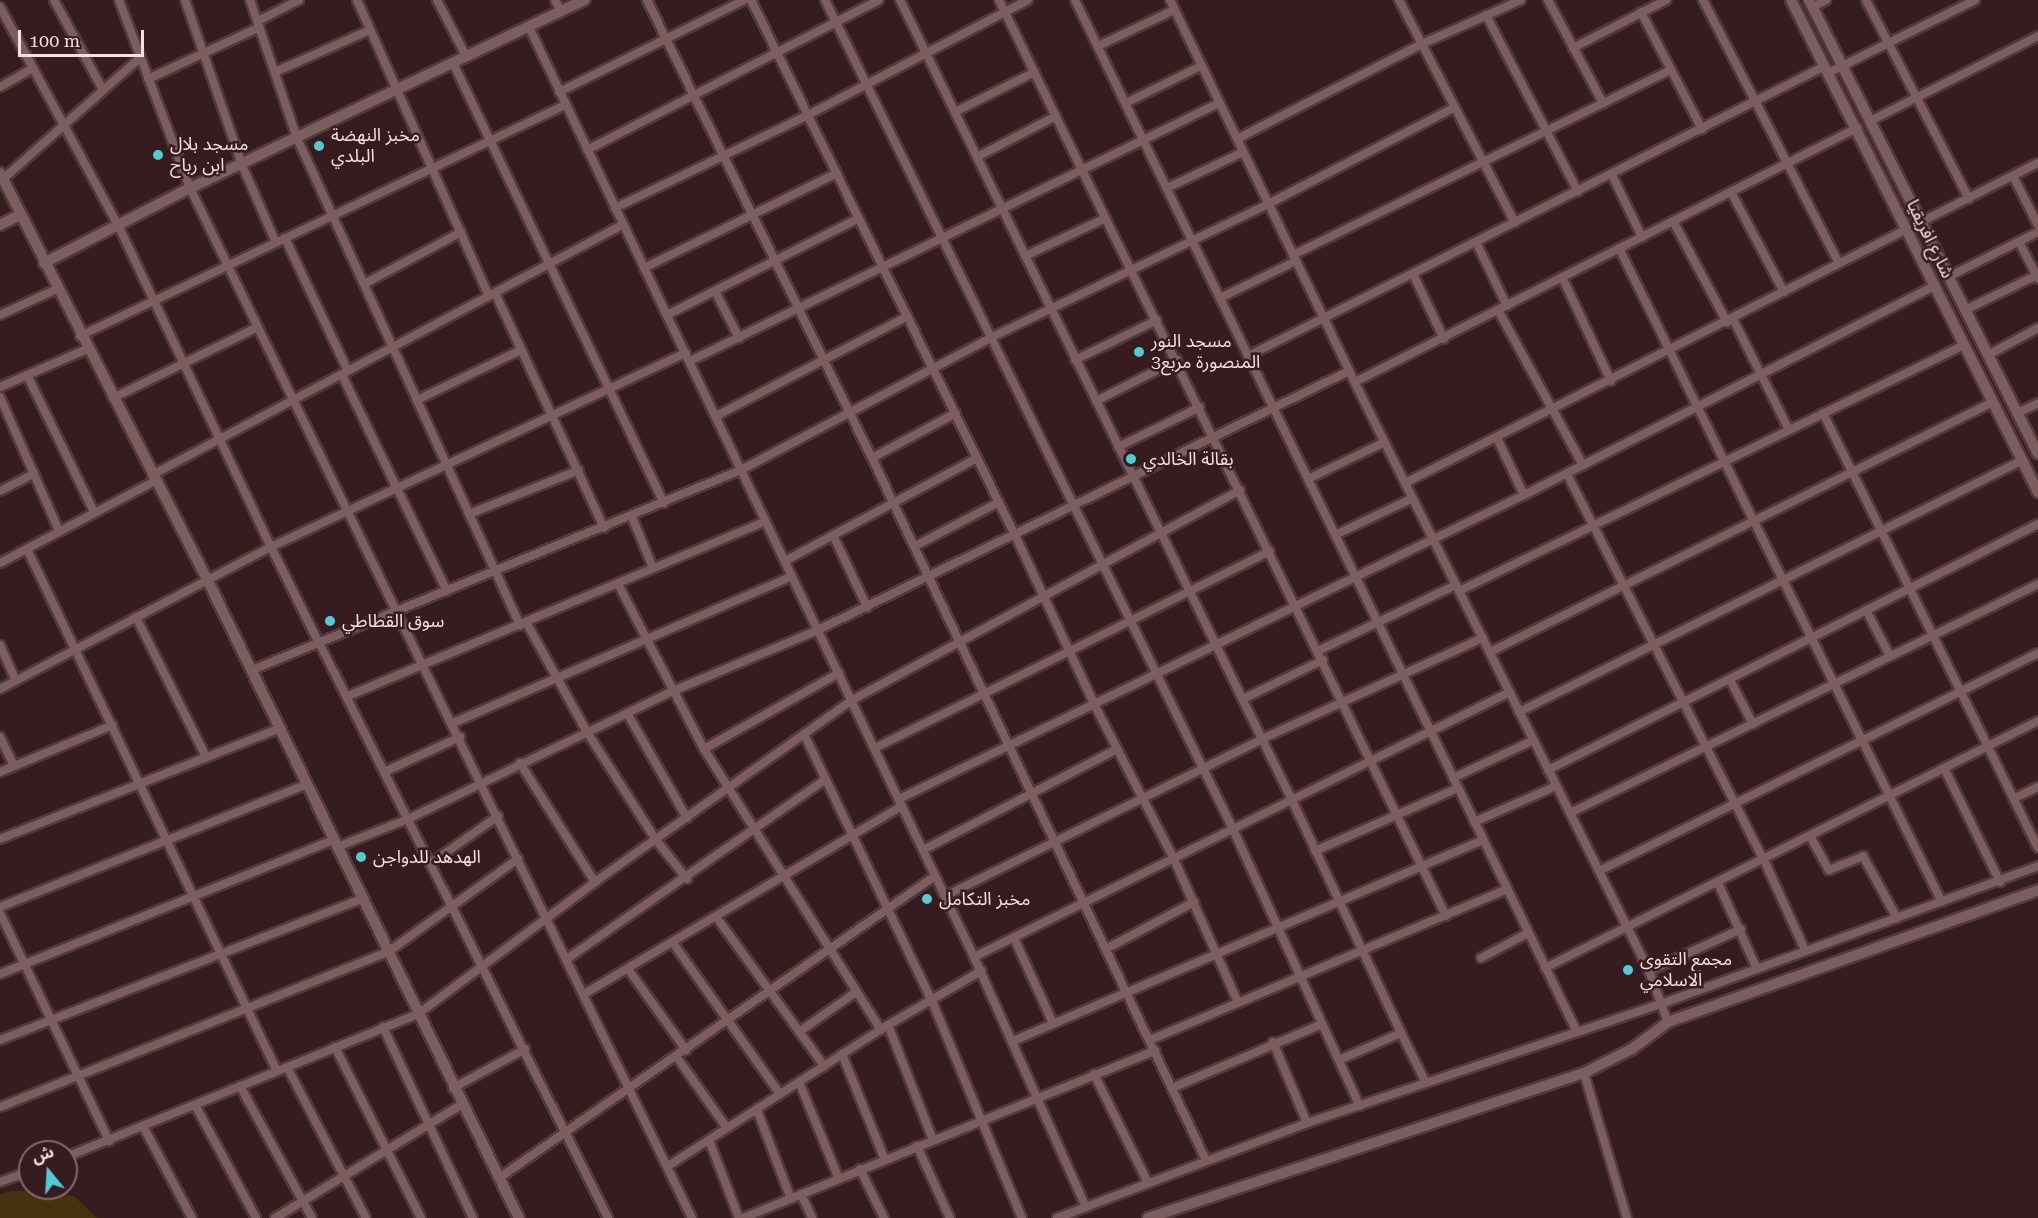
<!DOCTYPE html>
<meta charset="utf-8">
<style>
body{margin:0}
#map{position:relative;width:2038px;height:1218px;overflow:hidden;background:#361b1f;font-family:"Roboto Serif","Noto Sans Arabic",serif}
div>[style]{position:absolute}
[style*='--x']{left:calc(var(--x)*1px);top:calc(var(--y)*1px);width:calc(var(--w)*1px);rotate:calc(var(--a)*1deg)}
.green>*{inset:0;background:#473210}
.roads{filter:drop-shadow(2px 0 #503a3d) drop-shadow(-2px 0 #503a3d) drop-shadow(0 2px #503a3d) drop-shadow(0 -2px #503a3d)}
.minor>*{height:8px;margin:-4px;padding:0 4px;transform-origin:4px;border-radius:4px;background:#7e5d61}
.tertiary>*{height:10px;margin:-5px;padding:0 5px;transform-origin:5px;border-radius:5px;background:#7e5d61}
.dots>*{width:16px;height:16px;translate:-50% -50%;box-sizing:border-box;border:3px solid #361b1f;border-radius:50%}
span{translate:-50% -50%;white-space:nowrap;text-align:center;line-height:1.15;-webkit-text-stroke:5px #361b1f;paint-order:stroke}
.poi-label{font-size:18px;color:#f4e0e2}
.left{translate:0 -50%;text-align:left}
.street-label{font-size:18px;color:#f4e0e2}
.north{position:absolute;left:18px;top:1140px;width:60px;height:60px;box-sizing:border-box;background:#361b1f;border:2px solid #826a6d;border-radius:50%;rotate:342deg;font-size:16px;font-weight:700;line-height:24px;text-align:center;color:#f4e0e2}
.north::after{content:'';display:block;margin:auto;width:21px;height:27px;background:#51ccd5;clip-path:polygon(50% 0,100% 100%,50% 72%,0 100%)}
.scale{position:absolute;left:18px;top:30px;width:126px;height:27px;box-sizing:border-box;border:3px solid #f4e0e2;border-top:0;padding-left:8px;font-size:18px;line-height:21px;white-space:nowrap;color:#f4e0e2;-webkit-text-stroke:4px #361b1f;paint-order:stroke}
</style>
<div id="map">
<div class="green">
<div style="clip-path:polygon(12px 1191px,42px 1191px,74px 1196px,97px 1218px,0 1218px,0 1194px)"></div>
</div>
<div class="roads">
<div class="minor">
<div style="--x:54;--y:0;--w:102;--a:61.4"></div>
<div style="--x:119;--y:0;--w:201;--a:69.3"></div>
<div style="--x:190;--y:188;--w:1146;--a:64.02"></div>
<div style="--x:185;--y:0;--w:175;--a:70.9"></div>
<div style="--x:242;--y:165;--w:85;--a:66.4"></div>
<div style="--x:250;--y:0;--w:146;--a:71.2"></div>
<div style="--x:297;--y:138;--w:536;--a:65.4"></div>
<div style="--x:357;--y:0;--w:324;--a:66"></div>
<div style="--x:437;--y:0;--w:63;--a:62.6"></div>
<div style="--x:555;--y:0;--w:13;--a:61"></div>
<div style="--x:647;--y:0;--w:510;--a:63.84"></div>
<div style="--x:872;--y:458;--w:777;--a:64.56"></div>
<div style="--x:751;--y:0;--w:597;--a:63.74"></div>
<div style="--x:1015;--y:535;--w:187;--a:64.9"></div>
<div style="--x:1094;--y:704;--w:172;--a:62.7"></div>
<div style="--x:1173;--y:857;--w:159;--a:65.9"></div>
<div style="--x:825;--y:0;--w:922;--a:63.8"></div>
<div style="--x:1232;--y:827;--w:307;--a:65.4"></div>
<div style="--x:900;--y:0;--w:889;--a:63.9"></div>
<div style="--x:1291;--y:798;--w:259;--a:64.9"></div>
<div style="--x:999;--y:0;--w:1019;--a:63.99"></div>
<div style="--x:1075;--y:0;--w:1148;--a:64.06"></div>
<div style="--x:1170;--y:0;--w:412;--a:64.2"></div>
<div style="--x:1349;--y:371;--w:671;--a:63.43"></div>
<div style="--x:1649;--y:971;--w:54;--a:69.6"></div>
<div style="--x:1399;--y:0;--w:251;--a:62.5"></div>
<div style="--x:1548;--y:0;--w:117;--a:61.9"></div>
<div style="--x:1703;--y:0;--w:296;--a:62.7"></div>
<div style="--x:1866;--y:0;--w:224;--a:62.6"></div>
<div style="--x:0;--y:7;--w:248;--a:61.6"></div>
<div style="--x:118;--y:225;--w:357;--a:64.6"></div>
<div style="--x:271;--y:547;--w:751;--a:63.33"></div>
<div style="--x:1813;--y:7;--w:15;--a:-28"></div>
<div style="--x:1641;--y:12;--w:132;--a:62.5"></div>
<div style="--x:1486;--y:15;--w:199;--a:62.5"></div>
<div style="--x:258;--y:21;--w:46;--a:-27.1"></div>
<div style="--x:529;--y:27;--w:1031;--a:64.43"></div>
<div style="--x:974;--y:957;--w:274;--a:65.9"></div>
<div style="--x:1098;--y:46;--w:84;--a:-25.3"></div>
<div style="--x:1573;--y:48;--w:105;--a:-27.3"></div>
<div style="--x:453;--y:63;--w:488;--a:64.4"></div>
<div style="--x:275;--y:72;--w:104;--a:-23.9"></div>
<div style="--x:1828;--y:73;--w:164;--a:-26.4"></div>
<div style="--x:148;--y:79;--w:123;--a:-24.9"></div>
<div style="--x:0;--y:87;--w:38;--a:-30"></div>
<div style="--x:559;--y:92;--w:207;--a:-26.4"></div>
<div style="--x:1126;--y:103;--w:84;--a:-26.3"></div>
<div style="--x:955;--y:112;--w:89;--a:-26.6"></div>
<div style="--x:1870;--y:121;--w:188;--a:-26.8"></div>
<div style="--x:1237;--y:139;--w:208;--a:-27.2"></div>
<div style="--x:1422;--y:44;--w:108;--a:-24"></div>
<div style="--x:587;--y:150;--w:328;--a:-27.2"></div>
<div style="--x:977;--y:157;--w:89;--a:-27.4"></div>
<div style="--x:1612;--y:175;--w:69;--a:64.2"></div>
<div style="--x:2013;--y:176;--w:55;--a:63"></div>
<div style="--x:3;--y:179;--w:183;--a:-41.5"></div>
<div style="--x:1167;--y:188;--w:84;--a:-25.3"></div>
<div style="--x:1731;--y:192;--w:113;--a:62.1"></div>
<div style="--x:615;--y:208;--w:214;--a:-25.7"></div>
<div style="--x:808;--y:115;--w:248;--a:-27.6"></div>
<div style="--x:1673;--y:221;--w:115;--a:61.9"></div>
<div style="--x:1921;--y:222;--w:131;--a:-26.8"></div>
<div style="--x:285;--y:238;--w:147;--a:64.7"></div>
<div style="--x:1476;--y:242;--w:71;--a:64.2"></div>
<div style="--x:2019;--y:242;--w:41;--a:62.2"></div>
<div style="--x:1619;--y:248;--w:729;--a:63.72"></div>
<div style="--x:1293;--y:255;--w:421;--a:-26.1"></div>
<div style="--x:1025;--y:256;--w:89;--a:-25.1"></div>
<div style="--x:644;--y:268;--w:215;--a:-26.2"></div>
<div style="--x:1413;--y:274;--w:72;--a:64.5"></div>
<div style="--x:1562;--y:277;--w:115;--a:64.8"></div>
<div style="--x:1948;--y:277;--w:101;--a:-26.6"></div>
<div style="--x:366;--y:283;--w:108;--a:-28.2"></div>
<div style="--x:715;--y:291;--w:53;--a:62.9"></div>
<div style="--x:495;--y:293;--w:259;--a:65.1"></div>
<div style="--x:1220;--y:298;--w:85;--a:-26"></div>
<div style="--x:1498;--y:310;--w:177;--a:61.3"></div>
<div style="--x:1965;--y:310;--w:80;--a:-25.9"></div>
<div style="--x:0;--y:315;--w:63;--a:-24.5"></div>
<div style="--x:667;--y:315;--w:215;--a:-26.8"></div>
<div style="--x:1733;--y:319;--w:124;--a:63.2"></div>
<div style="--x:80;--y:336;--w:537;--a:-25.47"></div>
<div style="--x:1988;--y:355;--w:57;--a:-28.4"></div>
<div style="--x:1248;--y:356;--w:646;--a:-26.68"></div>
<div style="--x:1075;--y:360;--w:91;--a:-26"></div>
<div style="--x:690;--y:361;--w:589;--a:-26"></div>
<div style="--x:27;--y:375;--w:153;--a:63.9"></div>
<div style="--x:342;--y:375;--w:240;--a:64.1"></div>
<div style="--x:1355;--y:382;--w:563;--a:-26.84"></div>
<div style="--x:0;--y:387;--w:95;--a:-23.6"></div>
<div style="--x:0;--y:397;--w:146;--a:66.2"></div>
<div style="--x:113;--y:398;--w:161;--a:-26.1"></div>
<div style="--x:417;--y:400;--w:115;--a:-25.7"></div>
<div style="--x:1096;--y:401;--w:91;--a:-26.8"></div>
<div style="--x:1823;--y:413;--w:485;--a:63.7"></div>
<div style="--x:2017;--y:413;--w:23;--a:-25"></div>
<div style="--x:716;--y:416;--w:216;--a:-27.5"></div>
<div style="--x:1497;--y:438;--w:63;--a:64.7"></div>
<div style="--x:1118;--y:447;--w:91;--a:-26"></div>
<div style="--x:872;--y:458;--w:95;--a:-28.2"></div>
<div style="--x:1567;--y:474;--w:433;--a:63"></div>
<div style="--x:1764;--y:860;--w:99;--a:65.5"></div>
<div style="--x:152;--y:475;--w:532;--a:-28.01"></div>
<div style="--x:1308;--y:479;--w:85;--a:-25.7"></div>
<div style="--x:1405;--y:483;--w:563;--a:-26.84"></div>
<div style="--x:0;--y:491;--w:37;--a:-27"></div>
<div style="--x:469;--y:514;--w:118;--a:-21.8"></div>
<div style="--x:632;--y:517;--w:55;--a:67.6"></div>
<div style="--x:833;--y:535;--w:80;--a:64.7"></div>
<div style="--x:1335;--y:535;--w:86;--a:-25.4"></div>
<div style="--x:915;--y:546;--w:95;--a:-27.6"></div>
<div style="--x:27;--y:549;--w:579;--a:64.41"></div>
<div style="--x:785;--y:561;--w:218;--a:-28.2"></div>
<div style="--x:0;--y:563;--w:175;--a:-27.9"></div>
<div style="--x:618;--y:584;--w:186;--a:62.5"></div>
<div style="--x:704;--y:749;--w:332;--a:57.8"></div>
<div style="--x:1459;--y:591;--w:562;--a:-25.97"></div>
<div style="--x:1866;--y:610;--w:52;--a:62.4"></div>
<div style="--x:136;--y:617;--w:157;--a:63.4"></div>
<div style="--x:526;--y:622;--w:126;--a:61"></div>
<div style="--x:587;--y:732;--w:128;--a:57.4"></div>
<div style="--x:656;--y:840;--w:50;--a:51.5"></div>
<div style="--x:0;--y:645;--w:39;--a:66"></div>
<div style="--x:1318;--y:651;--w:153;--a:-25.6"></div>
<div style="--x:1490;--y:652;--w:562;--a:-26.43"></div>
<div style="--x:252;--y:670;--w:528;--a:-22.24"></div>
<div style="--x:741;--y:470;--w:282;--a:-27.9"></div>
<div style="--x:990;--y:338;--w:309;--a:-25.7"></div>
<div style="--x:1268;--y:204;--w:208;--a:-27.4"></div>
<div style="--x:1730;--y:680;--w:50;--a:62.4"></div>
<div style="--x:0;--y:689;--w:306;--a:-27.7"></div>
<div style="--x:271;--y:547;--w:458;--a:-25.1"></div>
<div style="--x:348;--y:696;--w:453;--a:-22.7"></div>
<div style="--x:1243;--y:699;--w:89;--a:-26"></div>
<div style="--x:1519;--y:712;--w:563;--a:-26.57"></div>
<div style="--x:627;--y:713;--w:121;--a:60.3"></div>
<div style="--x:453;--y:723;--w:369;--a:-23.4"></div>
<div style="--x:804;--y:734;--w:296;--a:64.4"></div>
<div style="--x:932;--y:1001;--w:235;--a:67.5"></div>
<div style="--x:0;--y:737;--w:32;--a:64"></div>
<div style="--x:875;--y:748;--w:441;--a:-26.5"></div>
<div style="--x:704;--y:749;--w:155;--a:-29.4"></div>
<div style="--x:520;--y:763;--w:141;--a:57.8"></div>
<div style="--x:1548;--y:770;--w:548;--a:-26.66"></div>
<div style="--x:1945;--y:770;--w:125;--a:63.8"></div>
<div style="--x:0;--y:772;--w:122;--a:-22.6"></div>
<div style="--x:384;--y:772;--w:84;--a:-24.7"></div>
<div style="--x:1453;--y:778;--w:89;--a:-25.1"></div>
<div style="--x:2015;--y:798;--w:25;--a:-26"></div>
<div style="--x:899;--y:799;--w:695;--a:-25.94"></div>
<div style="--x:1524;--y:495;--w:461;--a:-27"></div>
<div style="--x:1570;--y:813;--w:521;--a:-26.07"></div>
<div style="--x:1474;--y:822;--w:90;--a:-23.7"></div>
<div style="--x:1810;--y:836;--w:39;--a:61"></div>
<div style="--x:1829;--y:870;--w:37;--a:-22"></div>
<div style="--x:1863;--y:856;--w:71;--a:61.3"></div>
<div style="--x:0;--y:839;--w:301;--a:-21.6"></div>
<div style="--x:337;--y:847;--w:76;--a:-21.5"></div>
<div style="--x:408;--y:819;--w:294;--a:-25.8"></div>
<div style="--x:673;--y:691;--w:157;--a:-22.8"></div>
<div style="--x:818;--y:630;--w:591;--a:-26"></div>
<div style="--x:923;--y:850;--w:219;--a:-27.5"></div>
<div style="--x:1315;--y:851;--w:156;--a:-23.8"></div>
<div style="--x:431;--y:863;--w:82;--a:-35"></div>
<div style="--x:1599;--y:871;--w:490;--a:-26.4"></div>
<div style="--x:1718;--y:883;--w:94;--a:65.6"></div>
<div style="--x:945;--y:896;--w:354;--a:-26.3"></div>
<div style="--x:1262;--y:739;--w:243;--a:-24.6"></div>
<div style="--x:0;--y:907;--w:331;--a:-21.8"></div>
<div style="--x:0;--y:913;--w:253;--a:64.4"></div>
<div style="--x:717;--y:918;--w:183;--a:54.1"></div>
<div style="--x:1014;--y:938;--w:94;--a:65.4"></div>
<div style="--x:673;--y:943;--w:185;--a:54.7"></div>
<div style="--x:1106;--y:949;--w:100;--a:-28.1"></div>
<div style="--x:974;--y:957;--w:598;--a:-26.31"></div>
<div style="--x:1481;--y:958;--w:53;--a:-28"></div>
<div style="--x:567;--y:959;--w:314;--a:-34.8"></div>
<div style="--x:1545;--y:968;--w:551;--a:-26.61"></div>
<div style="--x:628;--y:969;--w:100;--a:54.4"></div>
<div style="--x:1649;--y:971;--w:101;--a:-24.5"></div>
<div style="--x:0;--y:974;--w:360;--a:-21.9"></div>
<div style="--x:584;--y:994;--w:369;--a:-30.6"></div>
<div style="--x:888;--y:1025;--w:123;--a:68.6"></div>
<div style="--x:383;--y:1027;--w:211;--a:64.8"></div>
<div style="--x:799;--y:1032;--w:70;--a:-35.1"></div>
<div style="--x:0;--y:1040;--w:388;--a:-21.3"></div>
<div style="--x:1150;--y:1040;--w:388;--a:-22.9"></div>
<div style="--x:1013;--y:1041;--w:511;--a:-23.15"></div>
<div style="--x:1273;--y:1042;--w:88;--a:67.2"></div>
<div style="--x:335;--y:1047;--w:191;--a:63.3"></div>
<div style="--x:842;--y:1054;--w:114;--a:67.9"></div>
<div style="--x:676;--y:1056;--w:88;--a:54.7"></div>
<div style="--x:1339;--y:1060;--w:68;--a:-23.5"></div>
<div style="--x:1401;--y:1033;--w:56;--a:63.4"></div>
<div style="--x:287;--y:1067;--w:170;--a:62.4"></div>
<div style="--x:1584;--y:1073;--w:151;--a:73.5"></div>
<div style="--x:1094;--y:1074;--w:122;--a:63.6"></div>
<div style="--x:799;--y:1082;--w:105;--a:67.6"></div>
<div style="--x:240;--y:1086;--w:150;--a:61.4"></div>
<div style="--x:453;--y:1088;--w:82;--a:-28.4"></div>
<div style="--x:1172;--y:1088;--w:163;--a:-23.1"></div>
<div style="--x:195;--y:1105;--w:128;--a:61.6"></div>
<div style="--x:0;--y:1107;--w:418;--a:-21.8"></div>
<div style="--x:388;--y:952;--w:160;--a:-35.6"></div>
<div style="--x:757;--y:1110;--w:95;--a:69.1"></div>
<div style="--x:143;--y:1126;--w:104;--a:62"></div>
<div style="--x:709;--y:1140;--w:84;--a:69"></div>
<div style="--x:917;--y:1146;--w:79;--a:65.4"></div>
<div style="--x:66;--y:1157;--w:380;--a:-22.1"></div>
<div style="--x:418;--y:1014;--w:221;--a:-36.7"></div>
<div style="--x:595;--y:882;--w:315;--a:-35.3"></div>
<div style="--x:852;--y:700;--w:441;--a:-28.4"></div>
<div style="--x:668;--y:1166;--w:261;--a:-32.7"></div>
<div style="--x:888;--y:1025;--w:108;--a:-30.1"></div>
<div style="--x:860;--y:1169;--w:55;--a:63.9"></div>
<div style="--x:499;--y:1178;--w:530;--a:-34.71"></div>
<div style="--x:0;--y:1182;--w:32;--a:-20"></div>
<div style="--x:801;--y:1194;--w:26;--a:65"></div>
<div style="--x:275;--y:1218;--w:218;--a:-31.3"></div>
<div style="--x:743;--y:1218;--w:445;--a:-22.1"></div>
<div style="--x:1057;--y:1218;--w:267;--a:-20.8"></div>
<div style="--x:1307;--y:1123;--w:373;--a:-18.6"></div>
<div style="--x:1661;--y:1004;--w:401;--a:-20.1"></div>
</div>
<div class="tertiary">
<div style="--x:1791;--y:0;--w:551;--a:63.34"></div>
<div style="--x:1809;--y:0;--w:508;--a:63.23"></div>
<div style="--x:0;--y:173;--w:456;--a:63"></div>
<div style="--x:207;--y:579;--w:711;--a:63.98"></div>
<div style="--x:0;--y:225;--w:22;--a:-27"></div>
<div style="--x:44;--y:263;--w:164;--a:-27.2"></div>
<div style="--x:190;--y:188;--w:437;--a:-25.5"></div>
<div style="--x:1148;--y:1218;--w:459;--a:-18.4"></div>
<div style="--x:1584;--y:1073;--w:54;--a:-26.6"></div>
<div style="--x:1632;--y:1049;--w:45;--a:-36.9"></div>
<div style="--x:1668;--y:1022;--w:393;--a:-19.6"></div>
</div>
</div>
<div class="dots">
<div style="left:319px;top:146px;background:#51ccd5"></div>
<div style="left:158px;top:155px;background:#51ccd5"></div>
<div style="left:1139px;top:352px;background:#51ccd5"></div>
<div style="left:1131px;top:459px;background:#51ccd5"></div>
<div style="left:330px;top:621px;background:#51ccd5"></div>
<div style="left:361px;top:857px;background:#51ccd5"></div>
<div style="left:927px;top:899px;background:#51ccd5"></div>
<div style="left:1628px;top:970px;background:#51ccd5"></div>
</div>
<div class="poi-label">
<span class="left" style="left:331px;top:146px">مخبز النهضة<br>البلدي</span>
<span class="left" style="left:170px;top:155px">مسجد بلال<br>ابن رباح</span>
<span class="left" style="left:1151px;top:352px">مسجد النور<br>المنصورة مربع3</span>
<span class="left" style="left:1143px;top:459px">بقالة الخالدي</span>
<span class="left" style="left:342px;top:621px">سوق القطاطي</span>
<span class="left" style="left:373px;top:857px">الهدهد للدواجن</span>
<span class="left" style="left:939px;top:899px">مخبز التكامل</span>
<span class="left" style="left:1640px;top:970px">مجمع التقوى<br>الاسلامي</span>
</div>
<div class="street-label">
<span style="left:1930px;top:239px;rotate:64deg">شارع افريقيا</span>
</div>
<div class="north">ش</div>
<div class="scale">100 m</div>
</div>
